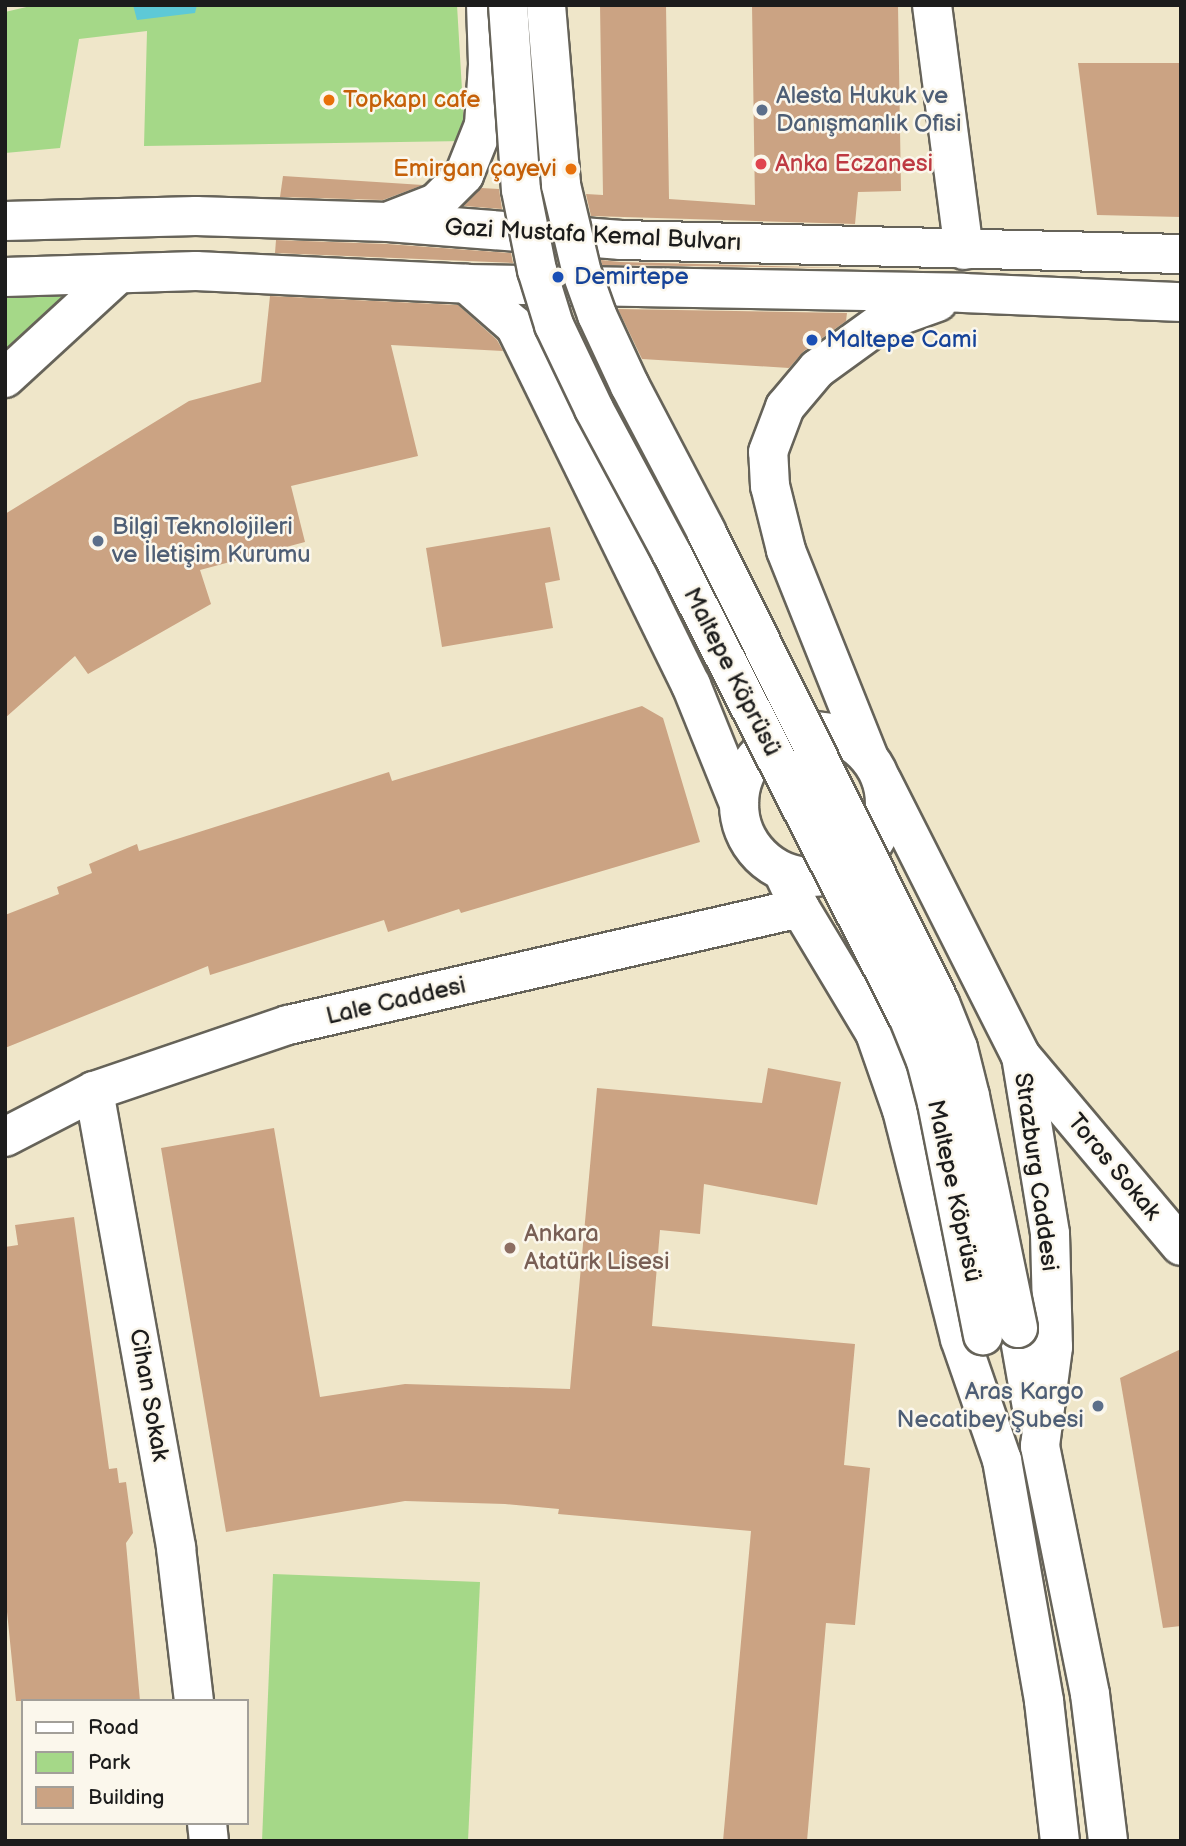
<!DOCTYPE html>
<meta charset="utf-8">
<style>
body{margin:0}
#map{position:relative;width:1186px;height:1846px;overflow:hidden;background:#efe6c9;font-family:"Balsamiq Sans",sans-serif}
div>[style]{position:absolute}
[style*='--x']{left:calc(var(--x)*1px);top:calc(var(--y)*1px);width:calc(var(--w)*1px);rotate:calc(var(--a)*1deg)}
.green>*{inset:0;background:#a5d888}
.water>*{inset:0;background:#5ec9d7}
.building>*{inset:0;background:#cba383}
.roads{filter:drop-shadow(2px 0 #666359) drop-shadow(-2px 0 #666359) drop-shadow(0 2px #666359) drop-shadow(0 -2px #666359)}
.minor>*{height:38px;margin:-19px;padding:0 19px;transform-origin:19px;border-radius:19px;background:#fff}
.secondary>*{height:38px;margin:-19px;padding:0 19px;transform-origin:19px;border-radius:19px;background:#fff}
.secondary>.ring{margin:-19px;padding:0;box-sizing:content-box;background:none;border:38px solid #fff;border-radius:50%}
.primary>*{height:38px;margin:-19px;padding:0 19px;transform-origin:19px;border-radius:19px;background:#fff}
.bridges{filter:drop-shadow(2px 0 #666359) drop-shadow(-2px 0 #666359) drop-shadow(0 2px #666359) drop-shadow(0 -2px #666359)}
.secondary-bridge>*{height:38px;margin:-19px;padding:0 19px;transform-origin:19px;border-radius:19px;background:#fff}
.dots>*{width:19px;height:19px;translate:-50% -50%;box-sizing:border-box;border:4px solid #fbf7ec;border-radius:50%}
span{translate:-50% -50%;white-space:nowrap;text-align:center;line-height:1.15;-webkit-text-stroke:5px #fbf7ec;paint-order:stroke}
.service-label{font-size:24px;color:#4e5e75}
.left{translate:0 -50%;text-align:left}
.right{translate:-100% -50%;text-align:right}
.food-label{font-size:24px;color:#c56008}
.health-label{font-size:24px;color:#be3a42}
.street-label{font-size:24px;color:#1c1c1c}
.transit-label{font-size:24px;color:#164399}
.education-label{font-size:24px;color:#785e54}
.frame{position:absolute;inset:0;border:7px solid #1c1c1c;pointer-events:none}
.legend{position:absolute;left:21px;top:1699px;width:228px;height:126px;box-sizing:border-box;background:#fbf7ec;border:2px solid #a29f99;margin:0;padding:9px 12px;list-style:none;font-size:21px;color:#1c1c1c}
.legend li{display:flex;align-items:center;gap:14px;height:35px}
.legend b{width:35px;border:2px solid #a29f99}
</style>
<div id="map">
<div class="green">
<div style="clip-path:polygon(35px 5px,457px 5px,465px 141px,144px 146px,147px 31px,79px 39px,60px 148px,5px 153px,5px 12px)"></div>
<div style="clip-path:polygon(117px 275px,5px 378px,5px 277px)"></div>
<div style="clip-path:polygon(273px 1574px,480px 1582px,468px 1841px,262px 1841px)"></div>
</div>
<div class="water">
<div style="clip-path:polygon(133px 5px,197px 5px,195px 13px,137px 20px)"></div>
</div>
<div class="building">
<div style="clip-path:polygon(600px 5px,666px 5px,669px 199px,755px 205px,752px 5px,898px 5px,901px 191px,858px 192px,855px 224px,591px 216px,586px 194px,603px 195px)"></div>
<div style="clip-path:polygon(1078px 63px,1181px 63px,1181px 217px,1097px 215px)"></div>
<div style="clip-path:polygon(283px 176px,423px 185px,383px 200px,280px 197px)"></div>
<div style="clip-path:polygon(481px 188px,499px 189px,502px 209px,464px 206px)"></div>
<div style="clip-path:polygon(276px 240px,387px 244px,511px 253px,513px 263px,275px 253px)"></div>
<div style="clip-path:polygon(601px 260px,620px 262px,851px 268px,602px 265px)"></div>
<div style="clip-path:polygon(270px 296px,458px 305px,497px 340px,503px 351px,391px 345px,418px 456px,291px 486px,305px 542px,200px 570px,211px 604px,88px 674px,75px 656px,5px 718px,5px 514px,189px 401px,261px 382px)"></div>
<div style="clip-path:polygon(618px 309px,847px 313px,846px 321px,804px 351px,789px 368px,642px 359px)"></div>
<div style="clip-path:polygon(550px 527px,560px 580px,545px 583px,553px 628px,442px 647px,426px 548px)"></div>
<div style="clip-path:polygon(642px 706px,663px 718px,700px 842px,461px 913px,459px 909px,388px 932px,384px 920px,210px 975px,208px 966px,5px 1048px,5px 915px,59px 894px,57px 887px,92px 873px,89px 864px,137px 844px,139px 851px,389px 772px,392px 781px)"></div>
<div style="clip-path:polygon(768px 1068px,841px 1082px,817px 1205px,704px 1184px,700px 1234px,660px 1230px,652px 1326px,855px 1344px,844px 1465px,870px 1468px,855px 1625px,826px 1623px,807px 1841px,723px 1841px,751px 1531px,558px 1514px,559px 1509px,505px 1504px,405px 1501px,226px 1532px,161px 1148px,274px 1128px,320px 1397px,405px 1384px,570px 1389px,597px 1088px,762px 1103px)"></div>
<div style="clip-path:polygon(74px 1217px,109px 1469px,117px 1468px,119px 1483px,126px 1482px,133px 1533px,126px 1543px,140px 1701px,16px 1701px,5px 1592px,5px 1247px,18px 1245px,15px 1225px)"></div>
<div style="clip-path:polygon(1181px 1349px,1181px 1626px,1163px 1628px,1120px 1378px)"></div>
</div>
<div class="roads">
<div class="minor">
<div style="--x:932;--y:5;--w:247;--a:82.6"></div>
<div style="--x:5;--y:378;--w:152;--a:-42.6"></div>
<div style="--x:1021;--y:1056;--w:248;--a:49.9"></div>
<div style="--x:94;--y:1091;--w:464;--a:79.8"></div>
<div style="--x:176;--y:1548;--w:154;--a:83.3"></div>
<div style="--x:5;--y:1137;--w:100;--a:-27.3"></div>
<div style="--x:94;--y:1091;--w:205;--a:-18.8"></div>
<div style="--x:288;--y:1025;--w:525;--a:-12.87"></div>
<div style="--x:207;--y:1823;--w:18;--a:84"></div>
</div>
<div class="secondary">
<div class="ring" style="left:739px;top:731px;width:108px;height:108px"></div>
<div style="--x:882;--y:781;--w:308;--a:63.2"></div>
<div style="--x:1021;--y:1056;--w:180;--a:80.7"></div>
<div style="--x:1050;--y:1234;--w:113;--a:88.5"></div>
<div style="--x:1053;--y:1347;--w:100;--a:97.5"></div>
<div style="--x:1040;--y:1446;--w:253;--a:78.6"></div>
<div style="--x:1090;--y:1694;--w:148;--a:83"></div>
<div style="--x:783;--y:872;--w:40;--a:65"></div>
<div style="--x:800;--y:908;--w:146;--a:59"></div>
<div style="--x:875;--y:1033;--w:82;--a:70.7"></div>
<div style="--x:902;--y:1110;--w:236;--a:75.8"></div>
<div style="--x:960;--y:1339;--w:128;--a:70.9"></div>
<div style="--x:1002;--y:1460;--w:245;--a:80.1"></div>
<div style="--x:1044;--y:1701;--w:141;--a:83.5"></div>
<div style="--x:1018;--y:1328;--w:86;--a:80"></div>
</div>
<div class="primary">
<div style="--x:392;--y:220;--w:47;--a:-21.1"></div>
<div style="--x:436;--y:203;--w:40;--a:-45"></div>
<div style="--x:464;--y:175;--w:54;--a:-68.2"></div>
<div style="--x:484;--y:125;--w:61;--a:-86.2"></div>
<div style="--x:488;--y:64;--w:59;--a:-91.9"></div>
<div style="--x:5;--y:221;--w:191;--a:-1.5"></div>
<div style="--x:196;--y:216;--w:192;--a:1.8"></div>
<div style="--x:388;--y:222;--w:234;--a:4.4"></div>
<div style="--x:621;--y:240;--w:560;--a:1.43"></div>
<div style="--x:5;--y:277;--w:191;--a:-1.8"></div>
<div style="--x:196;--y:271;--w:271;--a:2.7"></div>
<div style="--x:467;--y:284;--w:497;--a:1"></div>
<div style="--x:964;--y:293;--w:217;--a:2.4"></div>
<div style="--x:467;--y:284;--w:64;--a:41.2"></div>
<div style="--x:515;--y:326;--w:400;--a:63.9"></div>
<div style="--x:691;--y:685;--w:128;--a:68"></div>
<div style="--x:869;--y:758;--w:224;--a:-111.8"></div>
<div style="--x:786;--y:550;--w:66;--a:-104"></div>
<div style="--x:770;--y:486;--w:34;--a:-93"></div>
<div style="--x:768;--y:452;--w:48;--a:-69.3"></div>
<div style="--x:785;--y:407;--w:50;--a:-49.9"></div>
<div style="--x:817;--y:369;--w:80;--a:-35.9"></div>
<div style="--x:882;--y:322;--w:59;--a:-19.7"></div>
</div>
</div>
<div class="bridges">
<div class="secondary-bridge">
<div style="--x:508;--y:5;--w:185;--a:86"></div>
<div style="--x:521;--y:190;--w:82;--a:78.7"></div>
<div style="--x:537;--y:270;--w:58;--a:72.8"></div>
<div style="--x:554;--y:325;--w:93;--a:64.5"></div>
<div style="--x:594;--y:409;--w:165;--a:61.7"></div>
<div style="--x:672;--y:554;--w:522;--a:62.99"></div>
<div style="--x:909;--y:1019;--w:45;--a:68"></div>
<div style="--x:926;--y:1061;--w:43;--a:75.3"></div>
<div style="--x:937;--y:1103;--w:237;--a:78.8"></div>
<div style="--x:546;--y:5;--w:181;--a:85.2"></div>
<div style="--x:561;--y:185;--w:90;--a:76.6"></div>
<div style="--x:582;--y:273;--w:45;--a:70.3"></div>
<div style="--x:597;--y:315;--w:78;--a:65.1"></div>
<div style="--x:630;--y:386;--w:164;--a:62.3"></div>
<div style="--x:706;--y:531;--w:527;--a:63.63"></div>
<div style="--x:940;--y:1003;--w:48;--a:68.2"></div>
<div style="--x:958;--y:1048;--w:49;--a:76"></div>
<div style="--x:970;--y:1096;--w:237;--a:78.3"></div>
</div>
</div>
<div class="dots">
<div style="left:329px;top:100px;background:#e8710a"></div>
<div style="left:762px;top:110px;background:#5c6f8a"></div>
<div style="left:761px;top:164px;background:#e0444e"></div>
<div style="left:571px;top:169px;background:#e8710a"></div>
<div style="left:558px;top:277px;background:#1a4fb4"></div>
<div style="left:812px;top:340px;background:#1a4fb4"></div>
<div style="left:98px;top:541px;background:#5c6f8a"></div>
<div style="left:510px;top:1248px;background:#8d6e63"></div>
<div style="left:1098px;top:1406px;background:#5c6f8a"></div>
</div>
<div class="service-label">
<span class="left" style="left:776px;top:110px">Alesta Hukuk ve<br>Danışmanlık Ofisi</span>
<span class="left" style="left:112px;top:541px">Bilgi Teknolojileri<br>ve İletişim Kurumu</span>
<span class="right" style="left:1084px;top:1406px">Aras Kargo<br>Necatibey Şubesi</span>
</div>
<div class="food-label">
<span class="left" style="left:343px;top:100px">Topkapı cafe</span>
<span class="right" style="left:557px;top:169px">Emirgan çayevi</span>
</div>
<div class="health-label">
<span class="left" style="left:775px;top:164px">Anka Eczanesi</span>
</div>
<div class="street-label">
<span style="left:593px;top:235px;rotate:3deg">Gazi Mustafa Kemal Bulvarı</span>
<span style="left:732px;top:672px;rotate:63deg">Maltepe Köprüsü</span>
<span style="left:396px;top:1001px;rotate:-13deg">Lale Caddesi</span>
<span style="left:1114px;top:1167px;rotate:50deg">Toros Sokak</span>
<span style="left:1036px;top:1172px;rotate:82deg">Strazburg Caddesi</span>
<span style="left:954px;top:1191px;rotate:78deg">Maltepe Köprüsü</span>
<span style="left:149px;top:1395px;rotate:80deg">Cihan Sokak</span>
</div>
<div class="transit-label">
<span class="left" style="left:574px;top:277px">Demirtepe</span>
<span class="left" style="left:826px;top:340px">Maltepe Cami</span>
</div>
<div class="education-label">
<span class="left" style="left:524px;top:1248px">Ankara<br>Atatürk Lisesi</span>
</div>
<div class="frame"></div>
<ul class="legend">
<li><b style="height:9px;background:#fff"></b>Road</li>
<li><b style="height:19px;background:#a5d888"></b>Park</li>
<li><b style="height:19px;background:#cba383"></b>Building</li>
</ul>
</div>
